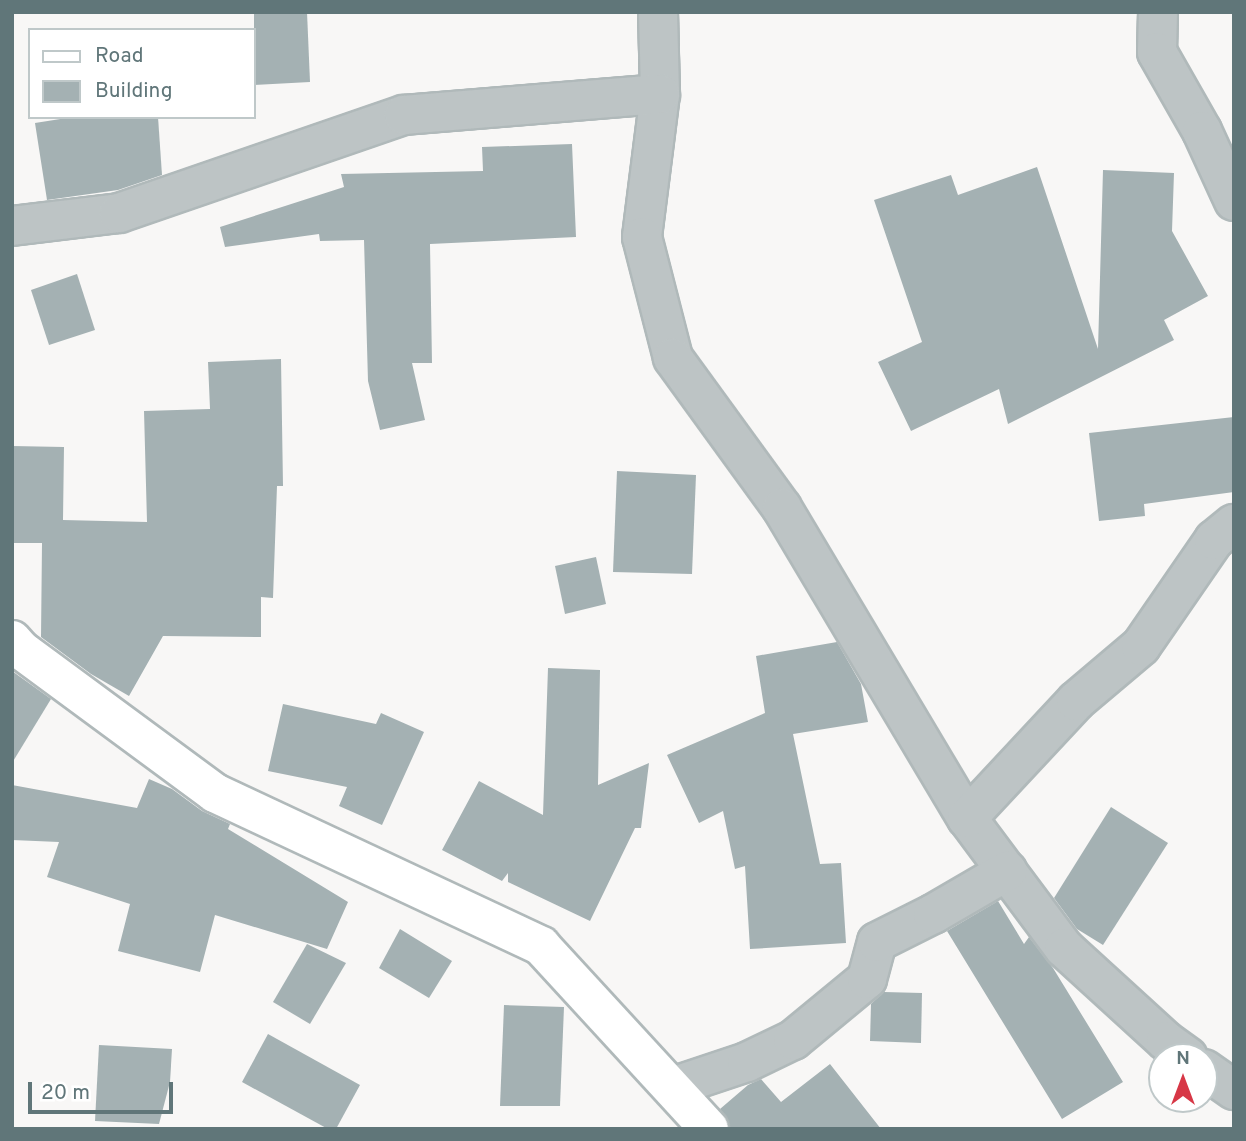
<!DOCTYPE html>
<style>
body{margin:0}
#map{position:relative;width:1246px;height:1141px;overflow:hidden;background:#f8f7f6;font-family:Overpass,sans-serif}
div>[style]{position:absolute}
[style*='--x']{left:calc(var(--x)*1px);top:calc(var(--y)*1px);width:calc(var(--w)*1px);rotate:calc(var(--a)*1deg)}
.building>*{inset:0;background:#a4b1b3}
.roads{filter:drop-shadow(2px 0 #b0b9ba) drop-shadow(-2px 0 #b0b9ba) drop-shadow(0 2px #b0b9ba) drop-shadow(0 -2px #b0b9ba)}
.street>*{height:38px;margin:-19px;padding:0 19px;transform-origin:19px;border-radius:19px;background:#bdc4c5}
.secondary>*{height:38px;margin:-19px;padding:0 19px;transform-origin:19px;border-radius:19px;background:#fff}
span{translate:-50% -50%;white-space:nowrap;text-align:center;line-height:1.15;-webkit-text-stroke:7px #fff;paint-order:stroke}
.frame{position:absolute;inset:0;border:14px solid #607679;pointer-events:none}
.legend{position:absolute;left:28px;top:28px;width:228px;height:91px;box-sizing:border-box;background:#fff;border:2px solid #bfc8c9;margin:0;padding:9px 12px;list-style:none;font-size:21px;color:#607679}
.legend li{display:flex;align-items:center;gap:14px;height:35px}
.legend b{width:35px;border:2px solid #bfc8c9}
.north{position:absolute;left:1148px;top:1043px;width:70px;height:70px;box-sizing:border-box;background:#fff;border:2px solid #bfc8c9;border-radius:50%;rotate:0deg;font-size:19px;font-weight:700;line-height:28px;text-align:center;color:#607679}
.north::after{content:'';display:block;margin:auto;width:24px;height:32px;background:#d73746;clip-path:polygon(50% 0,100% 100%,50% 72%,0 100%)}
.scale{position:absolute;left:28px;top:1082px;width:145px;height:32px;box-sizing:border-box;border:4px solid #607679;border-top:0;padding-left:9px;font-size:21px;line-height:24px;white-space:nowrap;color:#607679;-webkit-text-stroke:5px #fff;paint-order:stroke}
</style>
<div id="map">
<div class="building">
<div style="clip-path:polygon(254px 12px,307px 12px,310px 82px,254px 85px)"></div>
<div style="clip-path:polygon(73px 117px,158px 117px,162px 175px,118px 190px,47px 200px,35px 123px)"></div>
<div style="clip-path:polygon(572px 144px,576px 237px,430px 244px,432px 363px,412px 363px,425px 420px,380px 430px,368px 381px,364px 240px,320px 241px,319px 234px,225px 247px,220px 227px,344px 187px,341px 174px,483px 171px,482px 147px)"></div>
<div style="clip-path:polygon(1037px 167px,1098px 349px,1103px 170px,1174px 173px,1172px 231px,1208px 296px,1164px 320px,1174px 340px,1008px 424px,999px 389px,911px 431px,878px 362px,922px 342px,874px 200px,951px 175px,958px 195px)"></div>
<div style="clip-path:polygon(77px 274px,95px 330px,49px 345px,31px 290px)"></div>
<div style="clip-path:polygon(281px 359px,283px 486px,277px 486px,273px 598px,261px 597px,261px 637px,163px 636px,129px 696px,91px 674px,41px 637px,42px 543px,12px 543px,12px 446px,64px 447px,63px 520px,147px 522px,144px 411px,210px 409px,208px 362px)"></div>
<div style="clip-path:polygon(1234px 417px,1234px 492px,1144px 504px,1145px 516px,1099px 521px,1089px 433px)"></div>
<div style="clip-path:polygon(617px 471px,696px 475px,692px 574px,613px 572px)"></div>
<div style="clip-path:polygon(596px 557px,606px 604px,565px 614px,555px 566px)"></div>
<div style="clip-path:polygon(837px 642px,861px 684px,868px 722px,793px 734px,820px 864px,841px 863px,846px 943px,750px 949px,745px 866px,735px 869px,723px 811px,699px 823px,667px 755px,765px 713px,756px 656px)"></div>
<div style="clip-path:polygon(548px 668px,600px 670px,598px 785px,649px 763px,641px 828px,635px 828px,590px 921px,508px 882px,508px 873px,502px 881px,442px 850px,479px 781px,543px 815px)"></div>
<div style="clip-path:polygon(12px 671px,51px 699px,12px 763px)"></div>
<div style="clip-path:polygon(283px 704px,376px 724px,381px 713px,424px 732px,382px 825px,339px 806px,347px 787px,268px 771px)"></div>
<div style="clip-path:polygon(149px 779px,172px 789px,202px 811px,230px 824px,228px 829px,348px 902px,327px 949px,215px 915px,200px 972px,118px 951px,130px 904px,47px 877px,59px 842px,12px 840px,12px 785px,137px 808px)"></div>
<div style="clip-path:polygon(1111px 807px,1168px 843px,1103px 945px,1077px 929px,1054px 898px)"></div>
<div style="clip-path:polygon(998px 901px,1024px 944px,1029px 937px,1053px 968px,1123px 1082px,1062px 1119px,947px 931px)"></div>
<div style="clip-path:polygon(400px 929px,452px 961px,429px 998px,379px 968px)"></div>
<div style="clip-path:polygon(307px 944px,346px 963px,310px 1024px,273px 1002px)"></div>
<div style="clip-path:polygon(884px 992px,922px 993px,921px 1043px,870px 1041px,871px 1004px)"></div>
<div style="clip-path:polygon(504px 1005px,564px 1007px,560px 1106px,500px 1106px)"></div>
<div style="clip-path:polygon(268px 1034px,360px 1085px,336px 1129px,328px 1129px,242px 1082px)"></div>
<div style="clip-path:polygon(99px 1045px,172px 1049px,170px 1082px,159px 1124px,95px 1121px)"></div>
<div style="clip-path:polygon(830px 1064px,881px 1129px,730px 1129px,720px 1109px,748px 1085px,761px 1079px,781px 1102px)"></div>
</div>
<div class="roads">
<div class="street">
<div style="--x:658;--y:12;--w:82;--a:88.6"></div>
<div style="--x:660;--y:94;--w:144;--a:97.2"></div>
<div style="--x:642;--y:237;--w:125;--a:75.6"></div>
<div style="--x:673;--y:358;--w:185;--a:54"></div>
<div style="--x:782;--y:508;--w:361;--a:59.2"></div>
<div style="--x:967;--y:818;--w:162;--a:53.3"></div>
<div style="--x:1064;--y:948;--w:138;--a:42.4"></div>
<div style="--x:1166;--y:1041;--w:27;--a:36"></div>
<div style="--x:1158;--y:12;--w:40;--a:91.4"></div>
<div style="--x:1157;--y:52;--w:91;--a:60.3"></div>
<div style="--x:1202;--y:131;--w:77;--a:65.4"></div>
<div style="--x:12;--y:226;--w:108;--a:-6.9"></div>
<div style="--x:119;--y:213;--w:301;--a:-19"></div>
<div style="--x:404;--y:115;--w:257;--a:-4.7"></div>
<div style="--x:967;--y:818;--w:160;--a:-47"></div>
<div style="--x:1076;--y:701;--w:85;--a:-40.2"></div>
<div style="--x:1141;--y:646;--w:129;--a:-55.4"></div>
<div style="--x:1214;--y:540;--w:26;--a:-39"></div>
<div style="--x:1204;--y:1069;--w:37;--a:35"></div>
<div style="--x:672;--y:1087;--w:79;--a:-18.4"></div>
<div style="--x:747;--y:1062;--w:51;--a:-25.6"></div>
<div style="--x:793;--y:1040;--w:96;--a:-39.5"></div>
<div style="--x:867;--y:979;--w:38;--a:-75"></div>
<div style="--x:877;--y:942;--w:63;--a:-26.6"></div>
<div style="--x:933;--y:914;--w:86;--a:-30.2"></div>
</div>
<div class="secondary">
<div style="--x:12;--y:640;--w:13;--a:48"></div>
<div style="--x:21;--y:650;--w:241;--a:36.4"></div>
<div style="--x:215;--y:793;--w:360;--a:25.1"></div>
<div style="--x:541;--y:946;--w:248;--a:47.4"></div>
</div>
</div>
<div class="frame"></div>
<ul class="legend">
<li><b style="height:9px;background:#fff"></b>Road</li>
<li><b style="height:19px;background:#a4b1b3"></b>Building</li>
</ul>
<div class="north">N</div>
<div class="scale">20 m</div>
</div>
